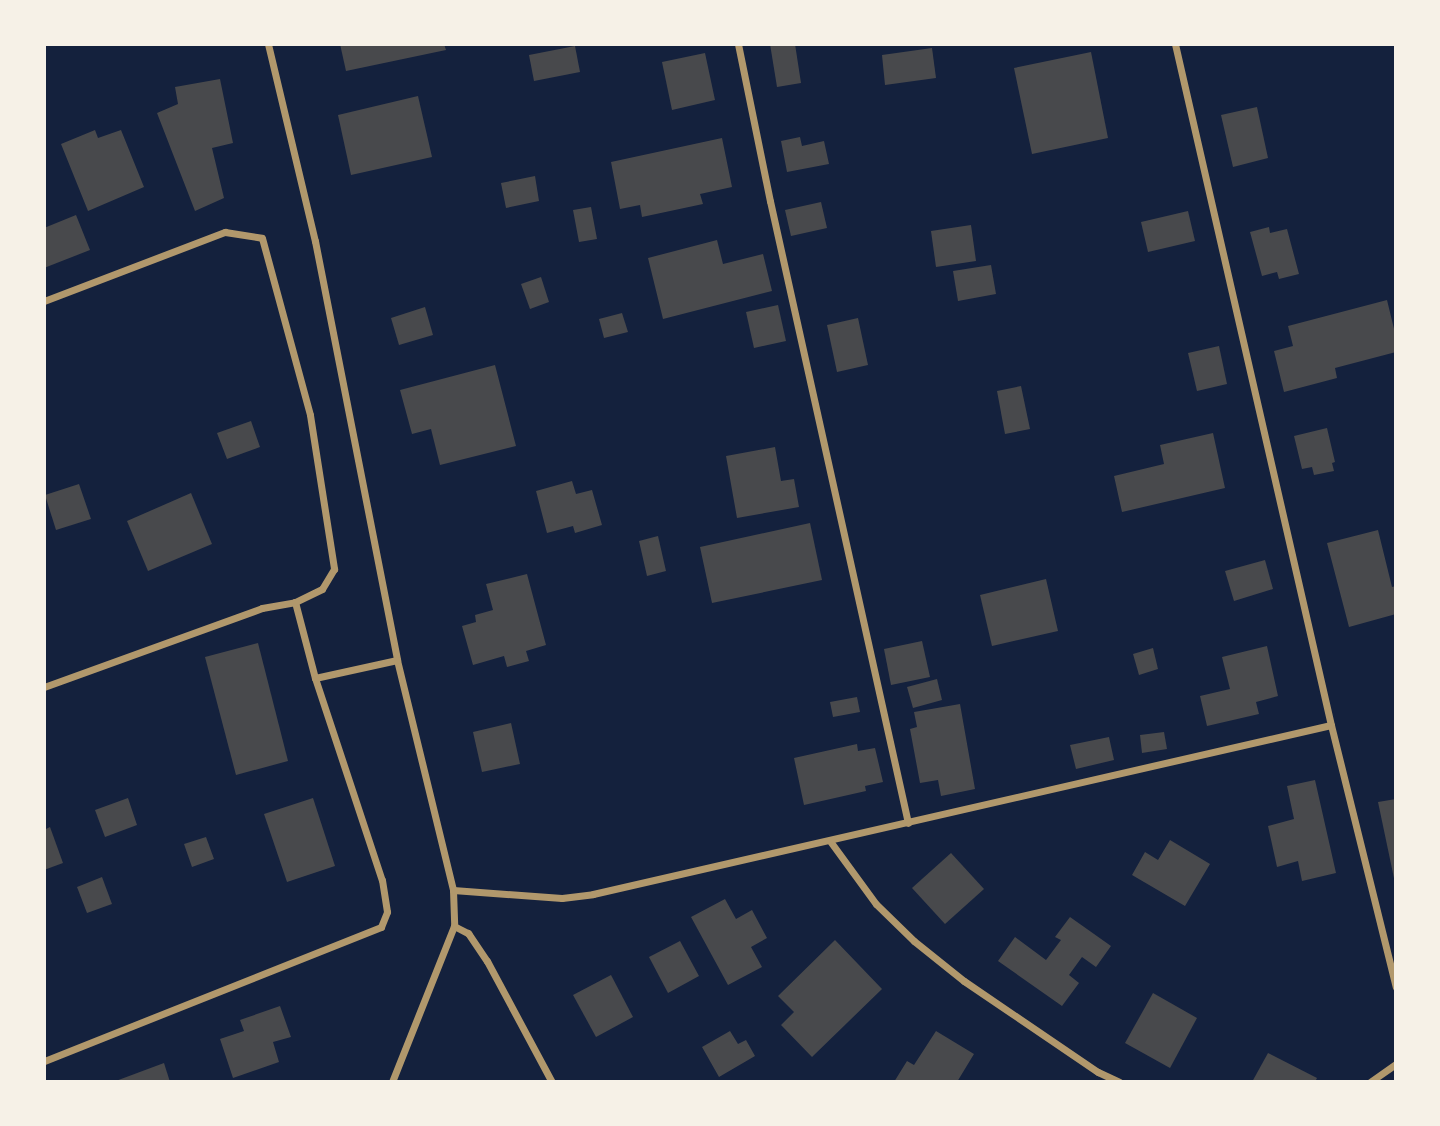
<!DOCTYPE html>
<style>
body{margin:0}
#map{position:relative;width:1440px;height:1126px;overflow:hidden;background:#14213d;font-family:Signika,sans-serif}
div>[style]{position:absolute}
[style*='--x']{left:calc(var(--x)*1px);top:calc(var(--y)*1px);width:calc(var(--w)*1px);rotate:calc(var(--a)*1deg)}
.building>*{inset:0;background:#48494c}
.minor>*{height:7px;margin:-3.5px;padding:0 3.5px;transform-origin:3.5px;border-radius:3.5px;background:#b1986c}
span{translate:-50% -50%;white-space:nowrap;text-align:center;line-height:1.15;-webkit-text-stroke:6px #f6f1e7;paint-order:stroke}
.frame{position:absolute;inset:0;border:46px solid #f6f1e7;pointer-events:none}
</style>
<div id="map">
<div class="building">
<div style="clip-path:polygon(340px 44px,444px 44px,446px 50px,346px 71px)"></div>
<div style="clip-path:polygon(770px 44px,795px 44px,801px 83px,777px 87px)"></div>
<div style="clip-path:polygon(575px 46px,580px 72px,534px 81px,529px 55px)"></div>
<div style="clip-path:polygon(932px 48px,936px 78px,885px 85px,882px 55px)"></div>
<div style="clip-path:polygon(1091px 52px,1108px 138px,1032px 154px,1014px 68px)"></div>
<div style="clip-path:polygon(705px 53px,715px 100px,672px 110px,662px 62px)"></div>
<div style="clip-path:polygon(220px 79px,233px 143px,212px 148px,224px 198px,195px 211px,157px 113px,178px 104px,175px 87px)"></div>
<div style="clip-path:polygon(418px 96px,432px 157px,351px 175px,338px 115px)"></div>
<div style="clip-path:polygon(1257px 107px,1268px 158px,1233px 167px,1221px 115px)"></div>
<div style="clip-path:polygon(95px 130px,98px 138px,121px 130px,144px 187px,88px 211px,61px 144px)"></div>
<div style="clip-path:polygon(800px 137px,802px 146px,824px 141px,829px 164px,787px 172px,781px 141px)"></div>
<div style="clip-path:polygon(722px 138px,732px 187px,700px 194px,703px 204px,642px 217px,640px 205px,620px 209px,611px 162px)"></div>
<div style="clip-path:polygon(535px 176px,539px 201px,506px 208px,501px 183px)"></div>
<div style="clip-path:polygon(821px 202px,827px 228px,791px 236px,785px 210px)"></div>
<div style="clip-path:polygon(591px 207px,597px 239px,579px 242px,573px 210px)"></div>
<div style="clip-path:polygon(1188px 211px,1195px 241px,1148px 252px,1141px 222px)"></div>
<div style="clip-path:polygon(76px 215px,90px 250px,44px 268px,44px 228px)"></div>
<div style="clip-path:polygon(971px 225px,976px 261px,936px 267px,931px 231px)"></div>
<div style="clip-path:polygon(1269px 227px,1270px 233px,1287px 229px,1299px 274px,1279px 279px,1277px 272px,1262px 276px,1250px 232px)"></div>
<div style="clip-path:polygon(717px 240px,723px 264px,763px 254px,772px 291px,663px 319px,648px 258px)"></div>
<div style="clip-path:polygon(991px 265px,996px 294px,958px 301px,953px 271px)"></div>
<div style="clip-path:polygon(541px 277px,549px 302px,530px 309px,521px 284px)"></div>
<div style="clip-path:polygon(1387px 300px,1396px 337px,1396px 352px,1335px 368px,1337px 378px,1284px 392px,1274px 351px,1293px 346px,1288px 326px)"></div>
<div style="clip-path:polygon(778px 305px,786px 341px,754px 348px,746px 312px)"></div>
<div style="clip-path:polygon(425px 307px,433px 335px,399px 345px,391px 318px)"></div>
<div style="clip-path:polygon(622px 313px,628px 332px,604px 338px,599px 319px)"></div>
<div style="clip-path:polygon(858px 318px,868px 365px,837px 372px,827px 325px)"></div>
<div style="clip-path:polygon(1219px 346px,1227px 384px,1197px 391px,1188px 353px)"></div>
<div style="clip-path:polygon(495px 365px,516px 446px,440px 465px,431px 429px,412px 434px,400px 390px)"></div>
<div style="clip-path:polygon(1021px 386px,1030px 429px,1005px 434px,997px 391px)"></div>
<div style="clip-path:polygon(251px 421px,260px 447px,227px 459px,217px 433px)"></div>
<div style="clip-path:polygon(1327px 428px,1335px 462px,1332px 463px,1334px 471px,1314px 475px,1312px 467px,1302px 469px,1294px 436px)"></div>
<div style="clip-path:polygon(1213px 433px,1225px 488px,1122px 512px,1114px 476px,1164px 464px,1160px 445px)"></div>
<div style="clip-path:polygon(775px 447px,781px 481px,794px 479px,799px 507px,737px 518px,726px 456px)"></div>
<div style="clip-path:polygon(572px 481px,576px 494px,592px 490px,602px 525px,575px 533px,573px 526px,547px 533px,536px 491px)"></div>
<div style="clip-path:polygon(79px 484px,91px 519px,56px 530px,45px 495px)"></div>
<div style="clip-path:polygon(191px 493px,212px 544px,148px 571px,127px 521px)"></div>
<div style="clip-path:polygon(810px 523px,822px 580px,712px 603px,700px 547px)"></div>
<div style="clip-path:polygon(1378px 530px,1392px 587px,1396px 586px,1396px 614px,1349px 627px,1327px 543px)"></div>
<div style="clip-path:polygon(658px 536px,666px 571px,647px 576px,639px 541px)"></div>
<div style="clip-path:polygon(1265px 560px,1273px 589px,1234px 601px,1225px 571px)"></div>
<div style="clip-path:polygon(527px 574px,546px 645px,526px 651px,529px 661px,507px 667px,504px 656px,473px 665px,462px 626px,476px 622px,475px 615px,493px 610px,486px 584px)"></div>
<div style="clip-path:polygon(1046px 579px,1058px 631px,992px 646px,980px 595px)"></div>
<div style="clip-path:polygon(922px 641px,930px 677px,891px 685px,884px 649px)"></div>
<div style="clip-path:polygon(258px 643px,288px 761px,236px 775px,205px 657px)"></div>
<div style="clip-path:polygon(1267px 646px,1278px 696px,1256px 702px,1259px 714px,1207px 726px,1200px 696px,1230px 689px,1222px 657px)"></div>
<div style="clip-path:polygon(1153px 648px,1158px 669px,1139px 675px,1133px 654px)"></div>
<div style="clip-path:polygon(937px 679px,942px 700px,913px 708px,907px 687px)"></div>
<div style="clip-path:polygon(857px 697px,860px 712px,833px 717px,830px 702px)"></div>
<div style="clip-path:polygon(960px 704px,975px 789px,941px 796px,938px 780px,920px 783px,910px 729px,917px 727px,914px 712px)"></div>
<div style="clip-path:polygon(511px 723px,520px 764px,482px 772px,473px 732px)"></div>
<div style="clip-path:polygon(1164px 732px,1167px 749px,1142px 753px,1140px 735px)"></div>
<div style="clip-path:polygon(1109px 737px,1114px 760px,1076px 769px,1070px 745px)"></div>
<div style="clip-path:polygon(857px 744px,858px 751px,875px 748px,883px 782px,865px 786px,866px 791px,804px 805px,794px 758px)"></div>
<div style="clip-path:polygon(1315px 780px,1336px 873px,1302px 881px,1298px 861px,1277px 867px,1268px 826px,1294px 819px,1287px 786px)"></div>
<div style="clip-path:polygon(128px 798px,137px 825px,105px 837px,95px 810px)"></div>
<div style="clip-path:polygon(313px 798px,335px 866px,287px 882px,264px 814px)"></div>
<div style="clip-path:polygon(1396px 799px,1396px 883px,1395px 883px,1378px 802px)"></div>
<div style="clip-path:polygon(50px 827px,63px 863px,44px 870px,44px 830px)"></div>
<div style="clip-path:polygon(206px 837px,214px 859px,192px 867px,184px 844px)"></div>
<div style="clip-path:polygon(1170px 840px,1210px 864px,1185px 906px,1132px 875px,1145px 852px,1158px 860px)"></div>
<div style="clip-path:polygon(951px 853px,984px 889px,945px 924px,912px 888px)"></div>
<div style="clip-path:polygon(102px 877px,112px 904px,87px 913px,77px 887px)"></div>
<div style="clip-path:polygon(725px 899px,736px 919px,752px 910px,767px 938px,751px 947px,762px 967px,728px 985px,691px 917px)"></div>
<div style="clip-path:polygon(1070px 917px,1111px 946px,1096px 967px,1082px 957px,1069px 975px,1079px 983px,1062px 1006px,998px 961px,1015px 937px,1046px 960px,1061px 940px,1055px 937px)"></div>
<div style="clip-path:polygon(835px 940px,882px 989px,812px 1057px,781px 1025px,794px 1012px,778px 996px)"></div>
<div style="clip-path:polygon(680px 941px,699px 976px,668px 993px,649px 957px)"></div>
<div style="clip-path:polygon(611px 975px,633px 1017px,596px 1037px,573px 995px)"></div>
<div style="clip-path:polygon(1153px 993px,1197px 1018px,1170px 1068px,1125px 1043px)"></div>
<div style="clip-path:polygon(280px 1006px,291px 1037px,273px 1042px,279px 1062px,233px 1078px,220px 1039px,244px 1031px,240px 1020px)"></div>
<div style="clip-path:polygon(730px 1031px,738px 1044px,746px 1040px,755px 1056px,719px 1077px,702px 1047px)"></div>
<div style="clip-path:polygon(936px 1031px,974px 1054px,957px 1082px,894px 1082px,907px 1061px,914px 1065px)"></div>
<div style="clip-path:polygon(1268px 1053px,1317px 1078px,1315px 1082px,1252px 1082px)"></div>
<div style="clip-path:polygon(164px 1063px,170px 1082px,113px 1082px)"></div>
</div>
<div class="minor">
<div style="--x:268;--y:44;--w:203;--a:76.6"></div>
<div style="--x:315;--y:241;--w:427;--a:78.9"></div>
<div style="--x:397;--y:660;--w:237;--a:76.3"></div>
<div style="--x:453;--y:890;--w:36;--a:88"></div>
<div style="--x:454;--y:926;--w:168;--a:111.7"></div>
<div style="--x:738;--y:44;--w:160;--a:78.5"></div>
<div style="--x:770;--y:201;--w:637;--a:77.49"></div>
<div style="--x:1175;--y:44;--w:699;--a:77.1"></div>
<div style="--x:1331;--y:725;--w:270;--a:76.1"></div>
<div style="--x:44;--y:301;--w:194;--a:-20.9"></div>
<div style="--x:225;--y:232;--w:37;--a:9"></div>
<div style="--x:262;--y:238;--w:183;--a:74.8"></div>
<div style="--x:310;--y:415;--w:156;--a:81.1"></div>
<div style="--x:334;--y:569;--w:23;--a:121"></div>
<div style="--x:322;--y:589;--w:30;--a:154"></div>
<div style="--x:295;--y:602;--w:79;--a:75.3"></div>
<div style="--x:315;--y:678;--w:213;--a:71.7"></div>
<div style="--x:382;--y:880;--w:32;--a:81"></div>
<div style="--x:387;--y:912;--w:16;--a:112"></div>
<div style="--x:381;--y:927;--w:363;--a:158.3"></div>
<div style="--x:315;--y:678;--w:84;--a:-12.4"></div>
<div style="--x:44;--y:687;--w:232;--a:-19.9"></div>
<div style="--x:262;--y:608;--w:34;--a:-10"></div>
<div style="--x:830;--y:841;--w:78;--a:53.9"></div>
<div style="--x:876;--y:904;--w:53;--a:44.2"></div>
<div style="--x:914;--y:941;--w:64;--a:38.7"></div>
<div style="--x:964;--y:981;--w:162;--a:34.2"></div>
<div style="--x:1098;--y:1072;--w:23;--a:25"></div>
<div style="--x:453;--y:890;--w:109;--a:4.2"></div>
<div style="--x:562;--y:898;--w:31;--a:-7"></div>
<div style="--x:593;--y:894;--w:757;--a:-12.9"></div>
<div style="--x:454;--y:926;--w:16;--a:27"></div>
<div style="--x:468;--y:933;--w:34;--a:56"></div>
<div style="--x:487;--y:961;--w:137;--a:61.8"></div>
<div style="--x:1370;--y:1082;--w:32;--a:-35"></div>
</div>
<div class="frame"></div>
</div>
